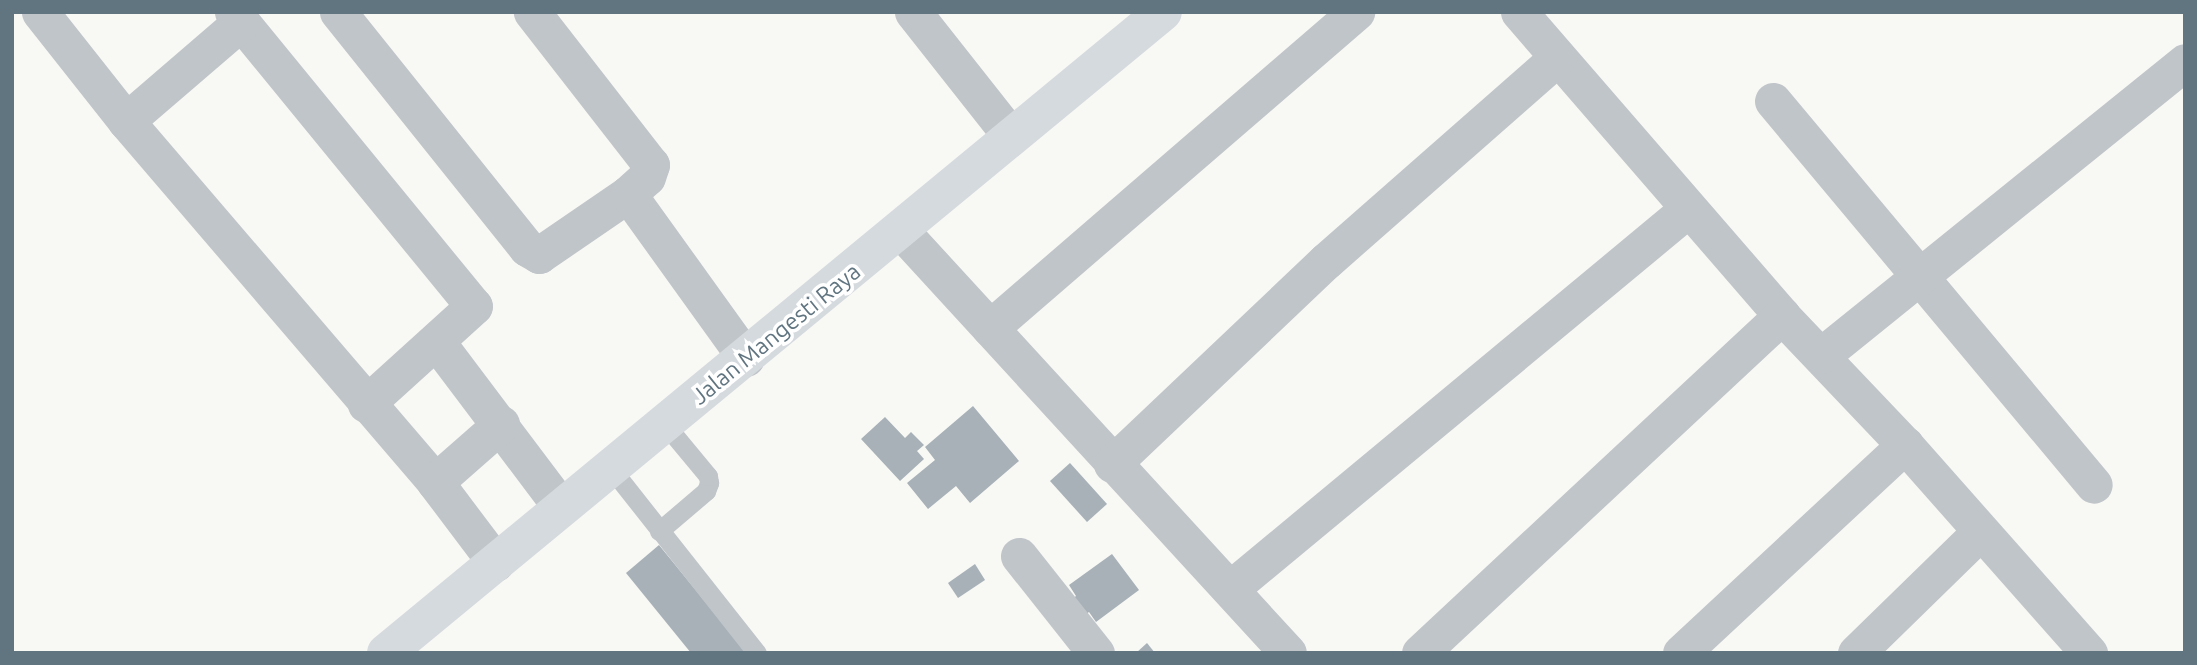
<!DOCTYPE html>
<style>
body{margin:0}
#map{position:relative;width:2197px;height:665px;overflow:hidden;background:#f8f8f5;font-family:Ubuntu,sans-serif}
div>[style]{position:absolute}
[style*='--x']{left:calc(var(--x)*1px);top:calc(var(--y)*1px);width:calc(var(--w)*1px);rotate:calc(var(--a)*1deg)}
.building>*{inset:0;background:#a7b1b7}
.lane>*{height:19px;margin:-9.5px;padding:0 9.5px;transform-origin:9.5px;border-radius:9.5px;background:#c0c5c9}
.street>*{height:37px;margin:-18.5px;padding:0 18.5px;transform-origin:18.5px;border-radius:18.5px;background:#c0c5c9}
.secondary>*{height:38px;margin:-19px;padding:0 19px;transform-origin:19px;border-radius:19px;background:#d5dade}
span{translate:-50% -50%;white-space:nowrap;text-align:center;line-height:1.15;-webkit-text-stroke:7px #fff;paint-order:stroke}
.street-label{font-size:23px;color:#617581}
.frame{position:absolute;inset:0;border:14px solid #617581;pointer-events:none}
</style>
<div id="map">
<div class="building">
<div style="clip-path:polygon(973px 406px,1019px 461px,970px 503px,956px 486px,928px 509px,907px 483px,935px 460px,925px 447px)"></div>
<div style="clip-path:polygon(885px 417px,905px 438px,911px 432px,924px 445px,917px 451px,924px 459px,900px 481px,861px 439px)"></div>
<div style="clip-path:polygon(1070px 463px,1107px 504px,1087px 522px,1050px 481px)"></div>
<div style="clip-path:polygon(659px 545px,747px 653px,691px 653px,626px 573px)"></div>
<div style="clip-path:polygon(1112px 554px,1139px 590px,1096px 622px,1089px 612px,1082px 617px,1070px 601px,1076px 596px,1069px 585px)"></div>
<div style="clip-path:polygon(975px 564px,985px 580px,958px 598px,948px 583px)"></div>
<div style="clip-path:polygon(1147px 643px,1155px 653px,1136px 653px)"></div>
</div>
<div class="lane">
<div style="--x:610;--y:467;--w:237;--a:51.7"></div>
<div style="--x:659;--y:531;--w:62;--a:-40.4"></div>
<div style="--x:706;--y:491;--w:9;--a:-69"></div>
<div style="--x:709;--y:483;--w:7;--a:-98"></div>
<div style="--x:708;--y:476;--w:69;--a:-129.7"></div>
</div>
<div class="street">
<div style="--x:40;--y:12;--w:139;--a:51.7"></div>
<div style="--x:126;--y:121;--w:475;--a:49.4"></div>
<div style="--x:435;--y:482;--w:101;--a:53"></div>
<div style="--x:233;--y:12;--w:380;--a:50.7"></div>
<div style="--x:474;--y:306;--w:146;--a:137.8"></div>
<div style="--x:338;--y:12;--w:302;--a:51.3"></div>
<div style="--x:527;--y:248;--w:14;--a:30"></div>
<div style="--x:539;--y:255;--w:108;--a:-34.4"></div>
<div style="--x:628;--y:194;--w:25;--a:-42"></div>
<div style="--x:647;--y:177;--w:13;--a:-72"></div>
<div style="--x:651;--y:165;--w:194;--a:-127.9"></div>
<div style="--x:913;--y:12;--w:158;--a:51.7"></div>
<div style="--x:1519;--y:12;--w:402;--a:49.1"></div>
<div style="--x:1782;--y:316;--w:178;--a:46.4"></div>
<div style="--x:1905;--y:445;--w:278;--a:48.5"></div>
<div style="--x:1773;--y:101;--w:500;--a:50.11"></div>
<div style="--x:126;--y:121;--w:152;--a:-40.7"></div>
<div style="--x:628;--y:194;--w:202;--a:54.3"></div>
<div style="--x:902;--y:232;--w:571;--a:47.48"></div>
<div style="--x:990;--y:328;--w:484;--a:-40.8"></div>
<div style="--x:436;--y:341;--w:208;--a:53"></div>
<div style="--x:1822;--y:355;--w:466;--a:-38.9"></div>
<div style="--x:1112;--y:464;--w:295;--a:-43.5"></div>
<div style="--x:1326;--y:261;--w:308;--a:-41.3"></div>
<div style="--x:435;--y:482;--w:88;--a:-41.3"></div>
<div style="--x:1019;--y:556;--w:124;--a:51.6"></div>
<div style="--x:1230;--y:589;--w:595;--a:-39.68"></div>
<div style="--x:1420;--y:653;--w:495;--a:-43"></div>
<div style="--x:1681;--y:653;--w:306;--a:-42.9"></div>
<div style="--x:1856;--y:653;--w:172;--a:-44.3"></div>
</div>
<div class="secondary">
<div style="--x:386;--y:653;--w:1007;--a:-39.52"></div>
</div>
<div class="street-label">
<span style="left:776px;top:334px;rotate:-39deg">Jalan Mangesti Raya</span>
</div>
<div class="frame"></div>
</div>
